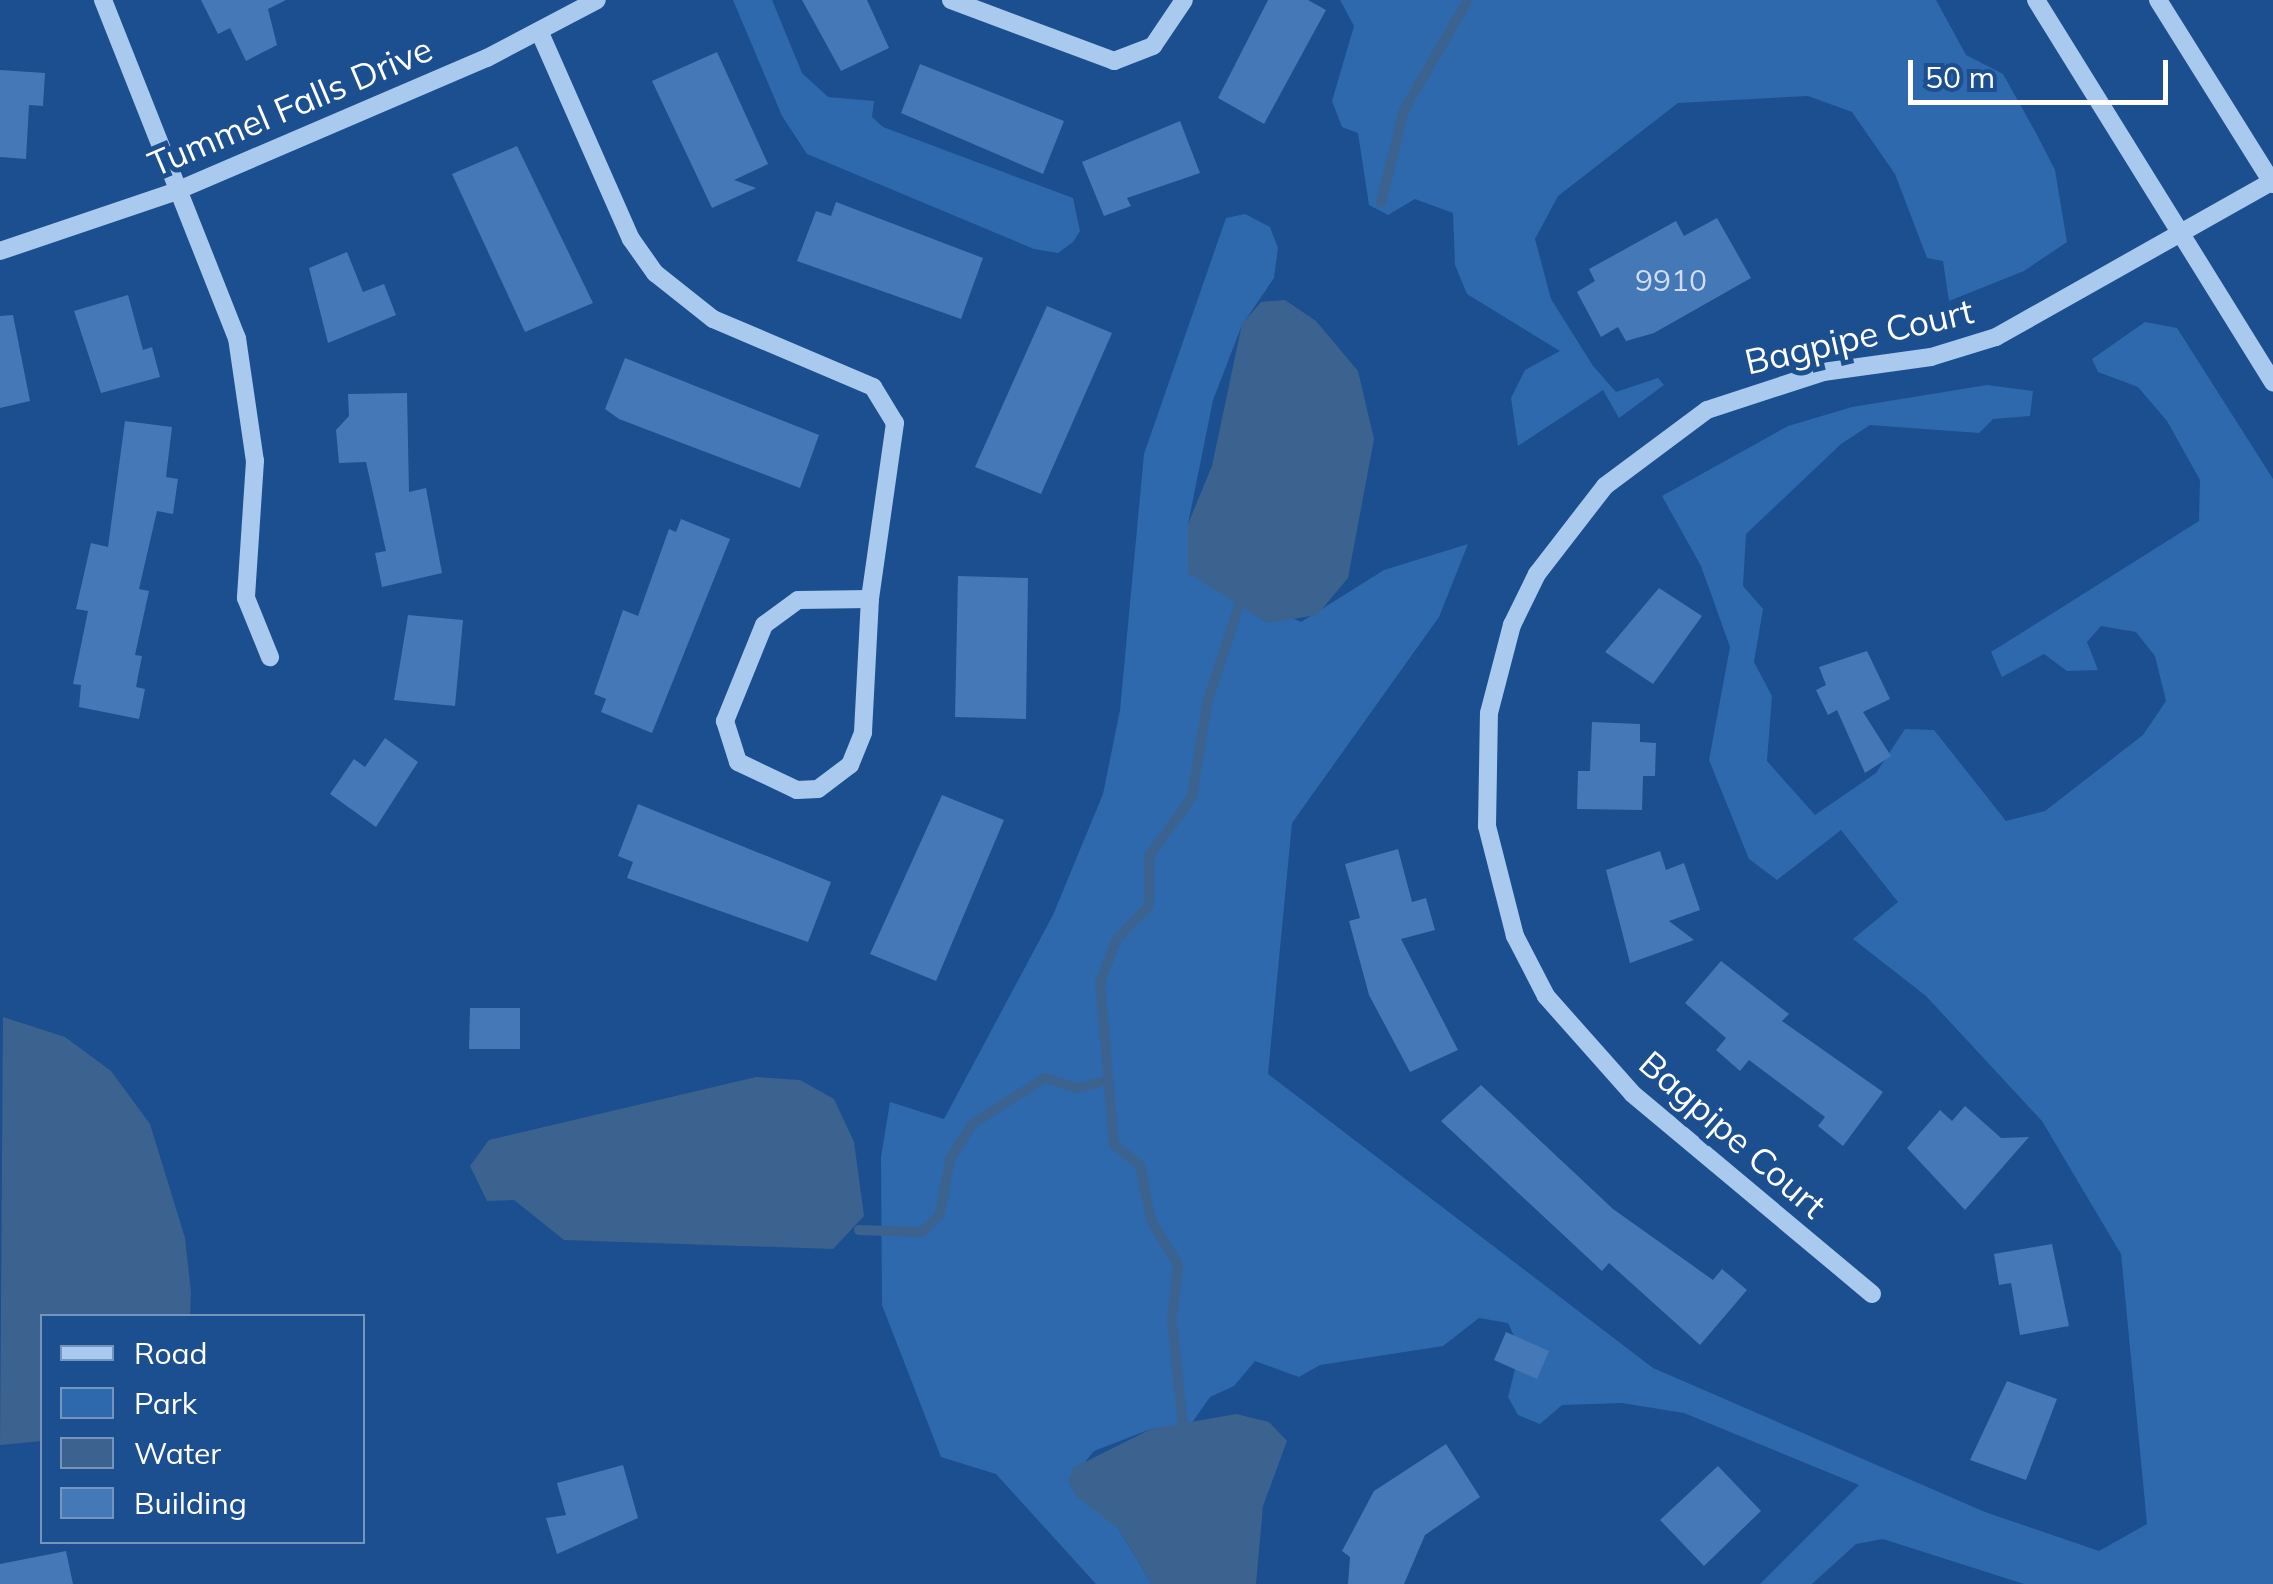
<!DOCTYPE html>
<style>
body{margin:0}
#map{position:relative;width:2273px;height:1584px;overflow:hidden;background:#1b4f8f;font-family:Mulish,sans-serif}
div>[style]{position:absolute}
[style*='--x']{left:calc(var(--x)*1px);top:calc(var(--y)*1px);width:calc(var(--w)*1px);rotate:calc(var(--a)*1deg)}
.green>*{inset:0;background:#2e69ad}
.water>*{inset:0;background:#3c6290}
.stream>*{height:10px;margin:-5px;padding:0 5px;transform-origin:5px;border-radius:5px;background:#3c6290}
.building>*{inset:0;background:#4478b7}
.minor>*{height:18px;margin:-9px;padding:0 9px;transform-origin:9px;border-radius:9px;background:#a9c9ee}
span{translate:-50% -50%;white-space:nowrap;text-align:center;line-height:1.15;-webkit-text-stroke:10px #1b4f8f;paint-order:stroke}
.number-label{font-size:30px;color:#d0dded}
.number-label span{-webkit-text-stroke-width:0}
.street-label{font-size:35px;color:#fff}
.legend{position:absolute;left:40px;top:1314px;width:325px;height:230px;box-sizing:border-box;background:#1b4f8f;border:2px solid #7695bc;margin:0;padding:12px 18px;list-style:none;font-size:30px;color:#fff}
.legend li{display:flex;align-items:center;gap:20px;height:50px}
.legend b{width:50px;border:2px solid #7695bc}
.scale{position:absolute;left:1908px;top:60px;width:260px;height:45px;box-sizing:border-box;border:5px solid #fff;border-top:0;padding-left:12px;font-size:30px;line-height:35px;white-space:nowrap;color:#fff;-webkit-text-stroke:8px #1b4f8f;paint-order:stroke}
</style>
<div id="map">
<div class="green">
<div style="clip-path:polygon(733px 0,772px 0,802px 73px,828px 97px,874px 101px,872px 117px,883px 127px,1073px 198px,1080px 231px,1073px 242px,1058px 253px,1034px 249px,807px 154px,782px 116px)"></div>
<div style="clip-path:polygon(1340px 0,1936px 0,1966px 55px,2003px 74px,2036px 133px,2055px 170px,2067px 242px,2024px 271px,1949px 301px,1943px 261px,1927px 258px,1895px 174px,1852px 112px,1808px 96px,1678px 103px,1558px 196px,1535px 239px,1551px 299px,1593px 366px,1616px 392px,1658px 378px,1664px 385px,1619px 418px,1603px 390px,1518px 446px,1511px 398px,1525px 370px,1560px 351px,1467px 294px,1455px 265px,1453px 213px,1415px 199px,1388px 215px,1369px 205px,1358px 133px,1342px 127px,1332px 101px,1354px 26px)"></div>
<div style="clip-path:polygon(1245px 214px,1270px 227px,1278px 248px,1274px 278px,1242px 325px,1213px 400px,1188px 524px,1188px 573px,1301px 622px,1384px 570px,1468px 544px,1439px 617px,1292px 823px,1268px 1074px,1653px 1368px,1985px 1512px,2099px 1551px,2147px 1524px,2121px 1254px,2042px 1121px,1926px 996px,1853px 939px,1898px 902px,1841px 830px,1777px 880px,1749px 859px,1709px 760px,1730px 647px,1701px 566px,1662px 496px,1788px 426px,1852px 407px,1987px 385px,2033px 391px,2030px 416px,1993px 419px,1979px 433px,1870px 425px,1841px 444px,1746px 534px,1743px 586px,1763px 609px,1754px 662px,1772px 696px,1767px 761px,1815px 815px,1876px 773px,1905px 729px,1934px 730px,2006px 821px,2045px 811px,2143px 735px,2166px 701px,2155px 656px,2136px 632px,2101px 626px,2087px 642px,2098px 670px,2067px 671px,2044px 654px,2002px 677px,1991px 652px,2199px 521px,2200px 480px,2167px 421px,2138px 387px,2098px 372px,2092px 359px,2145px 322px,2177px 328px,2273px 479px,2273px 1584px,2024px 1584px,1883px 1539px,1856px 1544px,1812px 1584px,1760px 1584px,1859px 1485px,1684px 1413px,1622px 1403px,1562px 1405px,1540px 1424px,1518px 1415px,1508px 1397px,1520px 1349px,1508px 1323px,1479px 1318px,1443px 1346px,1320px 1365px,1299px 1377px,1255px 1361px,1234px 1386px,1210px 1397px,1191px 1424px,1151px 1429px,1094px 1451px,1069px 1482px,1118px 1528px,1152px 1584px,1096px 1584px,996px 1474px,941px 1457px,882px 1305px,881px 1157px,890px 1102px,944px 1119px,1053px 915px,1103px 794px,1120px 710px,1144px 454px,1226px 218px)"></div>
</div>
<div class="water">
<div style="clip-path:polygon(1285px 300px,1316px 321px,1358px 371px,1374px 439px,1348px 578px,1317px 615px,1267px 623px,1188px 573px,1188px 524px,1212px 466px,1242px 324px,1261px 302px)"></div>
<div style="clip-path:polygon(3px 1017px,65px 1037px,111px 1071px,150px 1124px,185px 1238px,191px 1292px,190px 1316px,42px 1316px,42px 1441px,0 1445px)"></div>
<div style="clip-path:polygon(756px 1077px,800px 1080px,834px 1099px,854px 1142px,864px 1216px,833px 1249px,564px 1240px,514px 1200px,487px 1201px,470px 1166px,489px 1140px)"></div>
<div style="clip-path:polygon(1236px 1414px,1269px 1422px,1287px 1441px,1263px 1506px,1256px 1584px,1152px 1584px,1118px 1528px,1077px 1497px,1068px 1482px,1073px 1468px,1151px 1429px)"></div>
</div>
<div class="stream">
<div style="--x:1381;--y:203;--w:96;--a:-76.1"></div>
<div style="--x:1404;--y:110;--w:127;--a:-59.8"></div>
<div style="--x:859;--y:1230;--w:63;--a:1.8"></div>
<div style="--x:922;--y:1232;--w:25;--a:-45"></div>
<div style="--x:940;--y:1214;--w:56;--a:-79.7"></div>
<div style="--x:950;--y:1159;--w:41;--a:-57.8"></div>
<div style="--x:972;--y:1124;--w:86;--a:-32.2"></div>
<div style="--x:1045;--y:1078;--w:34;--a:17"></div>
<div style="--x:1077;--y:1088;--w:29;--a:-14"></div>
<div style="--x:1183;--y:1425;--w:105;--a:-96"></div>
<div style="--x:1172;--y:1321;--w:56;--a:-83.9"></div>
<div style="--x:1178;--y:1265;--w:52;--a:-121"></div>
<div style="--x:1151;--y:1220;--w:56;--a:-101.3"></div>
<div style="--x:1140;--y:1165;--w:33;--a:-142"></div>
<div style="--x:1114;--y:1145;--w:163;--a:-94.9"></div>
<div style="--x:1100;--y:983;--w:46;--a:-69.6"></div>
<div style="--x:1116;--y:940;--w:47;--a:-45.9"></div>
<div style="--x:1149;--y:906;--w:50;--a:-90"></div>
<div style="--x:1149;--y:856;--w:73;--a:-53.9"></div>
<div style="--x:1192;--y:797;--w:95;--a:-80.9"></div>
<div style="--x:1207;--y:703;--w:103;--a:-71.9"></div>
</div>
<div class="building">
<div style="clip-path:polygon(201px 0,286px 0,268px 9px,277px 45px,246px 61px,230px 28px,218px 34px)"></div>
<div style="clip-path:polygon(802px 0,867px 0,889px 48px,841px 71px)"></div>
<div style="clip-path:polygon(1268px 0,1308px 0,1326px 10px,1264px 124px,1218px 98px)"></div>
<div style="clip-path:polygon(717px 52px,768px 164px,734px 180px,756px 188px,712px 208px,652px 81px)"></div>
<div style="clip-path:polygon(920px 64px,1064px 121px,1043px 174px,901px 113px)"></div>
<div style="clip-path:polygon(0 70px,45px 73px,43px 106px,29px 105px,26px 159px,0 157px)"></div>
<div style="clip-path:polygon(1180px 121px,1200px 173px,1127px 198px,1131px 206px,1104px 216px,1082px 162px)"></div>
<div style="clip-path:polygon(517px 146px,593px 303px,525px 332px,452px 174px)"></div>
<div style="clip-path:polygon(836px 202px,983px 258px,961px 319px,797px 261px,816px 211px,831px 216px)"></div>
<div style="clip-path:polygon(1717px 218px,1751px 278px,1654px 333px,1626px 341px,1618px 327px,1601px 337px,1577px 292px,1595px 281px,1589px 269px,1676px 221px,1684px 236px)"></div>
<div style="clip-path:polygon(347px 252px,363px 292px,384px 284px,396px 315px,328px 343px,309px 268px)"></div>
<div style="clip-path:polygon(128px 295px,143px 350px,152px 347px,160px 377px,101px 393px,74px 311px)"></div>
<div style="clip-path:polygon(1047px 306px,1112px 333px,1041px 494px,975px 467px)"></div>
<div style="clip-path:polygon(13px 315px,30px 401px,0 408px,0 316px)"></div>
<div style="clip-path:polygon(625px 358px,819px 435px,800px 488px,619px 419px,605px 409px)"></div>
<div style="clip-path:polygon(407px 393px,409px 492px,426px 488px,442px 573px,382px 587px,375px 553px,386px 551px,366px 462px,339px 463px,336px 430px,349px 416px,348px 394px)"></div>
<div style="clip-path:polygon(125px 421px,172px 427px,166px 477px,178px 479px,173px 514px,157px 511px,139px 589px,149px 591px,135px 655px,142px 656px,136px 687px,145px 689px,139px 719px,79px 707px,81px 685px,73px 684px,88px 611px,76px 609px,91px 543px,108px 547px)"></div>
<div style="clip-path:polygon(681px 519px,730px 539px,652px 733px,601px 712px,606px 699px,594px 694px,623px 610px,638px 616px,669px 529px,676px 532px)"></div>
<div style="clip-path:polygon(958px 576px,1028px 578px,1026px 719px,955px 717px)"></div>
<div style="clip-path:polygon(1659px 588px,1702px 616px,1653px 684px,1605px 652px)"></div>
<div style="clip-path:polygon(408px 615px,463px 620px,455px 706px,394px 700px)"></div>
<div style="clip-path:polygon(1867px 651px,1890px 699px,1863px 712px,1891px 756px,1865px 773px,1837px 710px,1828px 715px,1816px 690px,1826px 685px,1819px 667px)"></div>
<div style="clip-path:polygon(1592px 722px,1640px 724px,1640px 742px,1656px 743px,1655px 776px,1643px 776px,1642px 810px,1577px 809px,1578px 771px,1590px 771px)"></div>
<div style="clip-path:polygon(385px 738px,418px 762px,376px 827px,330px 794px,354px 759px,365px 767px)"></div>
<div style="clip-path:polygon(942px 795px,1004px 820px,936px 981px,870px 954px)"></div>
<div style="clip-path:polygon(638px 804px,831px 882px,808px 942px,627px 878px,633px 862px,618px 856px)"></div>
<div style="clip-path:polygon(1398px 849px,1412px 902px,1426px 898px,1435px 930px,1401px 939px,1458px 1050px,1410px 1072px,1369px 995px,1349px 921px,1360px 918px,1345px 864px)"></div>
<div style="clip-path:polygon(1660px 851px,1666px 870px,1684px 863px,1700px 910px,1669px 921px,1694px 940px,1630px 963px,1606px 870px)"></div>
<div style="clip-path:polygon(1721px 961px,1789px 1014px,1782px 1021px,1883px 1092px,1843px 1146px,1818px 1126px,1825px 1117px,1749px 1060px,1740px 1071px,1716px 1050px,1726px 1038px,1685px 1003px)"></div>
<div style="clip-path:polygon(470px 1008px,520px 1008px,520px 1049px,469px 1049px)"></div>
<div style="clip-path:polygon(1481px 1085px,1613px 1209px,1713px 1280px,1722px 1269px,1747px 1290px,1700px 1345px,1609px 1263px,1602px 1271px,1441px 1121px)"></div>
<div style="clip-path:polygon(1965px 1106px,2001px 1138px,2029px 1137px,1965px 1210px,1907px 1148px,1940px 1110px,1952px 1121px)"></div>
<div style="clip-path:polygon(2052px 1244px,2069px 1326px,2020px 1335px,2011px 1283px,1999px 1285px,1994px 1254px)"></div>
<div style="clip-path:polygon(1506px 1332px,1549px 1351px,1537px 1379px,1494px 1360px)"></div>
<div style="clip-path:polygon(2007px 1381px,2057px 1399px,2026px 1480px,1970px 1460px)"></div>
<div style="clip-path:polygon(1446px 1444px,1480px 1497px,1425px 1535px,1404px 1584px,1348px 1584px,1350px 1557px,1342px 1551px,1374px 1491px)"></div>
<div style="clip-path:polygon(623px 1465px,638px 1518px,557px 1554px,546px 1518px,566px 1515px,557px 1483px)"></div>
<div style="clip-path:polygon(1718px 1466px,1761px 1511px,1704px 1566px,1660px 1520px)"></div>
<div style="clip-path:polygon(66px 1551px,73px 1584px,0 1584px,0 1564px)"></div>
</div>
<div class="minor">
<div style="--x:103;--y:0;--w:364;--a:68.4"></div>
<div style="--x:237;--y:338;--w:124;--a:81.7"></div>
<div style="--x:255;--y:461;--w:137;--a:93.8"></div>
<div style="--x:246;--y:598;--w:64;--a:67.9"></div>
<div style="--x:951;--y:0;--w:174;--a:20.5"></div>
<div style="--x:1114;--y:61;--w:42;--a:-21"></div>
<div style="--x:1153;--y:46;--w:55;--a:-56"></div>
<div style="--x:2036;--y:0;--w:450;--a:58.2"></div>
<div style="--x:2158;--y:0;--w:217;--a:58"></div>
<div style="--x:540;--y:33;--w:225;--a:66.2"></div>
<div style="--x:631;--y:239;--w:42;--a:54.8"></div>
<div style="--x:655;--y:273;--w:74;--a:38.4"></div>
<div style="--x:713;--y:319;--w:174;--a:23"></div>
<div style="--x:873;--y:387;--w:42;--a:58.6"></div>
<div style="--x:895;--y:423;--w:178;--a:98.1"></div>
<div style="--x:870;--y:599;--w:72;--a:179.2"></div>
<div style="--x:798;--y:600;--w:42;--a:143.7"></div>
<div style="--x:764;--y:625;--w:104;--a:112.1"></div>
<div style="--x:725;--y:721;--w:43;--a:72.4"></div>
<div style="--x:738;--y:762;--w:65;--a:25.4"></div>
<div style="--x:797;--y:790;--w:21;--a:-3"></div>
<div style="--x:818;--y:789;--w:40;--a:-37"></div>
<div style="--x:850;--y:765;--w:35;--a:-68"></div>
<div style="--x:863;--y:732;--w:133;--a:-87"></div>
<div style="--x:0;--y:251;--w:184;--a:-18.7"></div>
<div style="--x:174;--y:192;--w:340;--a:-23.2"></div>
<div style="--x:487;--y:58;--w:124;--a:-27.8"></div>
<div style="--x:1872;--y:1294;--w:313;--a:-140.1"></div>
<div style="--x:1632;--y:1093;--w:130;--a:-131.6"></div>
<div style="--x:1546;--y:996;--w:68;--a:-117.3"></div>
<div style="--x:1515;--y:936;--w:114;--a:-104.3"></div>
<div style="--x:1487;--y:826;--w:113;--a:-89"></div>
<div style="--x:1489;--y:713;--w:91;--a:-75.4"></div>
<div style="--x:1512;--y:625;--w:57;--a:-63.9"></div>
<div style="--x:1537;--y:574;--w:111;--a:-52.3"></div>
<div style="--x:1605;--y:486;--w:127;--a:-36.7"></div>
<div style="--x:1707;--y:410;--w:122;--a:-18.1"></div>
<div style="--x:1823;--y:372;--w:109;--a:-7.9"></div>
<div style="--x:1931;--y:357;--w:68;--a:-17.1"></div>
<div style="--x:1996;--y:337;--w:318;--a:-29.4"></div>
</div>
<div class="number-label">
<span style="left:1671px;top:280px">9910</span>
</div>
<div class="street-label">
<span style="left:290px;top:106px;rotate:-23deg">Tummel Falls Drive</span>
<span style="left:1859px;top:336px;rotate:-13deg">Bagpipe Court</span>
<span style="left:1733px;top:1134px;rotate:41deg">Bagpipe Court</span>
</div>
<ul class="legend">
<li><b style="height:12px;background:#a9c9ee"></b>Road</li>
<li><b style="height:28px;background:#2e69ad"></b>Park</li>
<li><b style="height:28px;background:#3c6290"></b>Water</li>
<li><b style="height:28px;background:#4478b7"></b>Building</li>
</ul>
<div class="scale">50 m</div>
</div>
